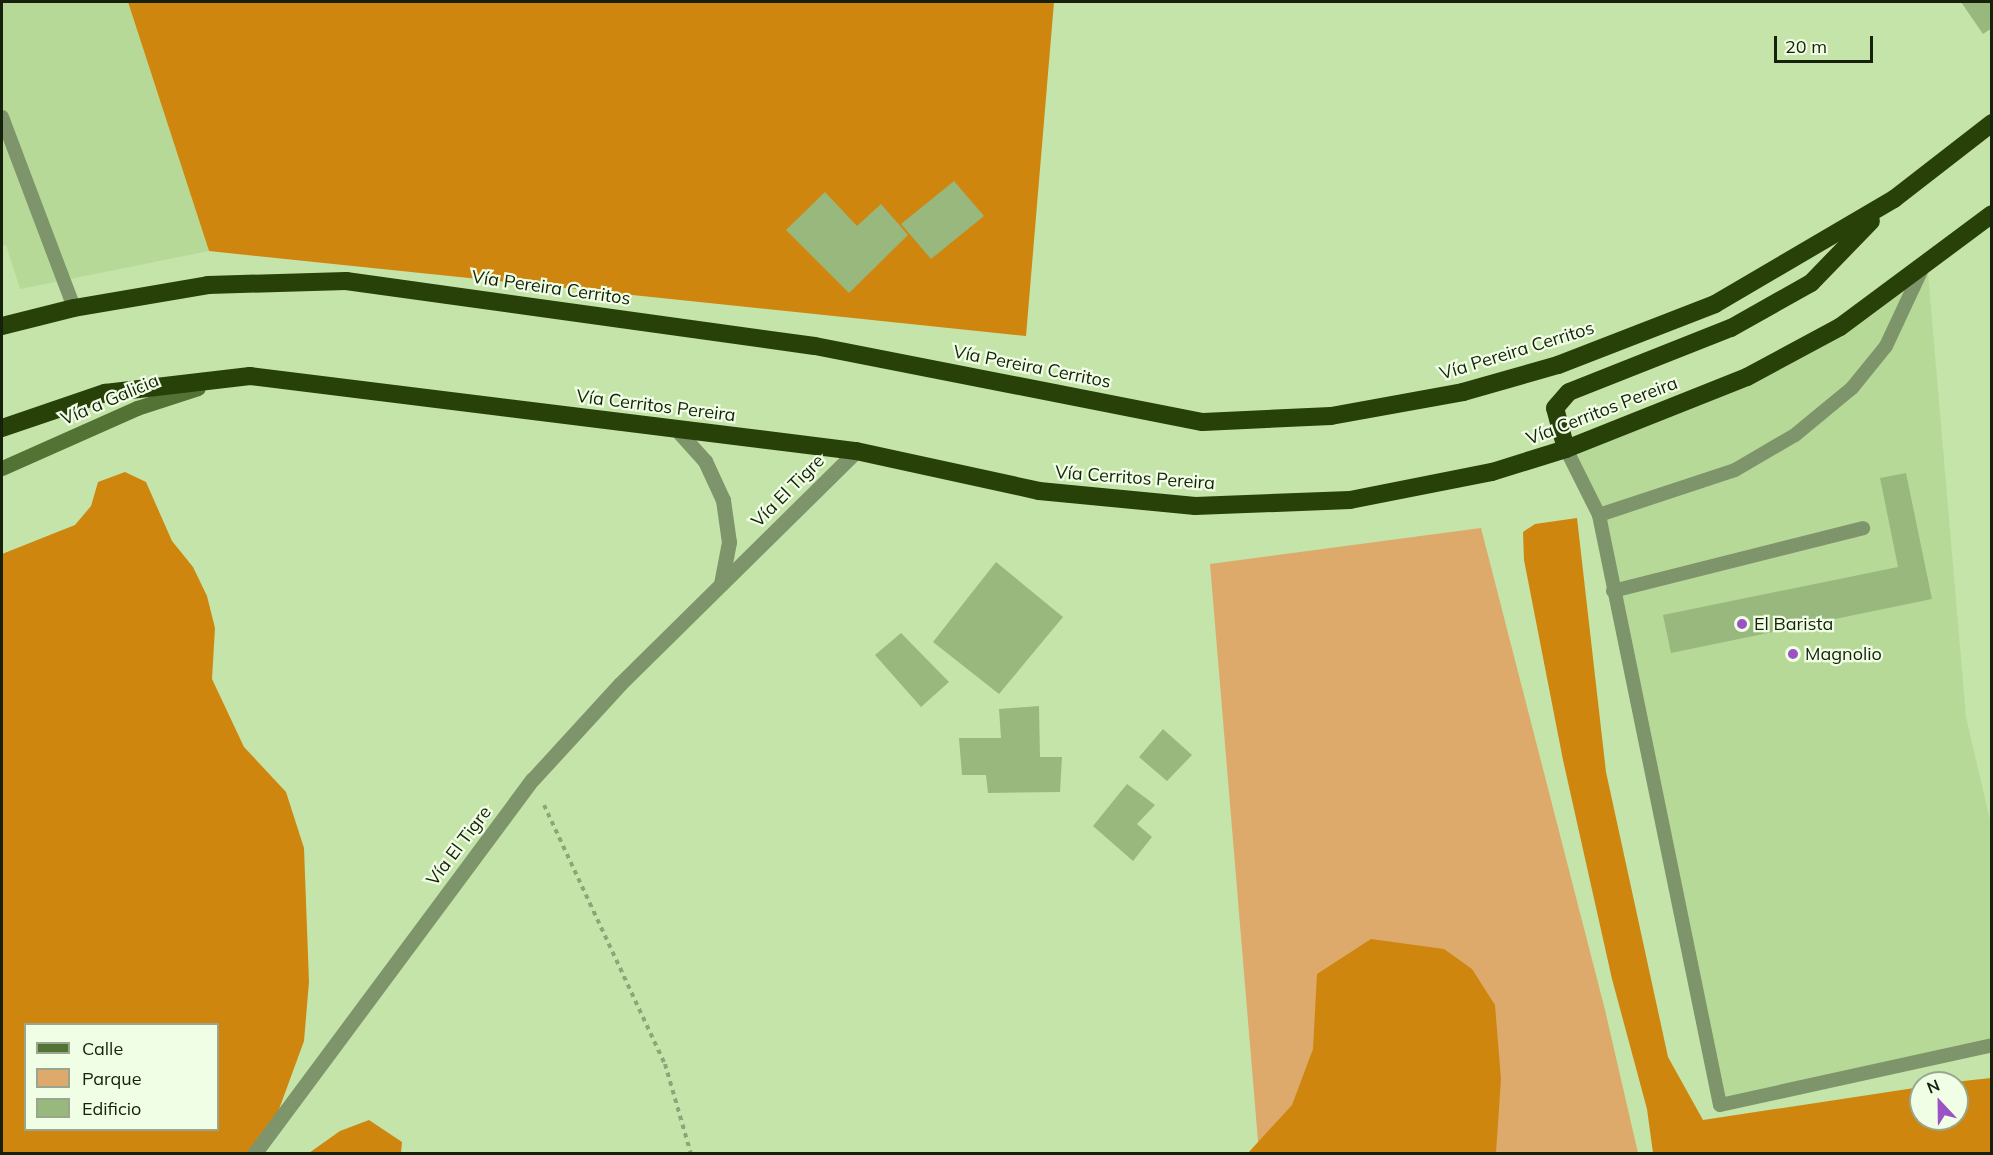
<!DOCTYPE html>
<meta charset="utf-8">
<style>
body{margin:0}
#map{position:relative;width:1993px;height:1155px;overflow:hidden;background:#c4e4a9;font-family:Mulish,sans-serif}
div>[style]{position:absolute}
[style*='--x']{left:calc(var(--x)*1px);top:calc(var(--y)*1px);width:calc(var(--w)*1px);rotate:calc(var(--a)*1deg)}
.built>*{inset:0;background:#b7d998}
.green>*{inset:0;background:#ddaa6b}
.forest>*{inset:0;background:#ce860e}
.building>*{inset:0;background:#99b87e}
.path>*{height:4px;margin-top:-2px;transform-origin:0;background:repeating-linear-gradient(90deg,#8da677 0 4.5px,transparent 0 9px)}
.lane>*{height:14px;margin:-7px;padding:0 7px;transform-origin:7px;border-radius:7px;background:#7e946b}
.street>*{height:15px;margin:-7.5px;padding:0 7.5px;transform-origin:7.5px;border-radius:7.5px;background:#7e946b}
.secondary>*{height:15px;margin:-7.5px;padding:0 7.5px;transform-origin:7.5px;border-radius:7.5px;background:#537334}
.highway>*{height:18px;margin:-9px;padding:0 9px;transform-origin:9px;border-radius:9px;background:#284109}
.dots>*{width:16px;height:16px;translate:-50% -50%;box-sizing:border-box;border:3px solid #f1fee6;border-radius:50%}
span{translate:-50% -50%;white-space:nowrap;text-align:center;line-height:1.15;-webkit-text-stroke:4.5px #f1fee6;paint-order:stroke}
.street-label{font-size:18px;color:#16210b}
.poi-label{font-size:18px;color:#16210b}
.left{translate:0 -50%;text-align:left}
.frame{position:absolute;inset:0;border:3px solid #16210b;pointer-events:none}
.legend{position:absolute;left:24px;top:1023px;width:195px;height:108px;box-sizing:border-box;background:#f1fee6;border:2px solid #99a68e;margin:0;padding:8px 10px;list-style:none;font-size:18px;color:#16210b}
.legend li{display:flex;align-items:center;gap:12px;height:30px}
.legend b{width:30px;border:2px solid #99a68e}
.north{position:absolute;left:1909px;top:1071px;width:60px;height:60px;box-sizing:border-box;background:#f1fee6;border:2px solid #99a68e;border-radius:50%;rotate:338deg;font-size:16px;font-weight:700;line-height:24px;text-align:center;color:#16210b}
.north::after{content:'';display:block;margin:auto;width:21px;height:27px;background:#9b52c5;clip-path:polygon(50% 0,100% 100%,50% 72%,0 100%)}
.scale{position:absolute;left:1774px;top:36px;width:99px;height:27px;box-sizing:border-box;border:3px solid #16210b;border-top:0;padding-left:8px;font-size:18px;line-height:21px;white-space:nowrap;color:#16210b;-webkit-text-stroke:4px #f1fee6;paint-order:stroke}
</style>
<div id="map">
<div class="built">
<div style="clip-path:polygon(2px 2px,128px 2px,209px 251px,20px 289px,6px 245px,2px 246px)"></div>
<div style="clip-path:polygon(1927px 261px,1966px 717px,1991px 824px,1991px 1045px,1720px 1105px,1599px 515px,1566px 449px,1747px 377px)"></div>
</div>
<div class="green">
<div style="clip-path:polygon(1481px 528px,1605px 1010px,1638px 1153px,1259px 1153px,1210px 564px)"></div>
</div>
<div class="forest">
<div style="clip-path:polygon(128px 2px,1054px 2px,1026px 336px,209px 251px)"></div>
<div style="clip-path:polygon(evenodd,125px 472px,146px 482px,172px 541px,193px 567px,207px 596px,215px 628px,212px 679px,244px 747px,286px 792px,304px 848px,309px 982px,304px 1041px,263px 1153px,2px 1153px,2px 554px,75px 525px,91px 506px,98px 482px,125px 472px,26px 1024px,218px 1024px,218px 1130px,26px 1130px,26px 1024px)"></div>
<div style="clip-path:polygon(1577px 518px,1606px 772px,1668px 1057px,1703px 1120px,1921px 1087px,1921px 1119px,1957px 1119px,1957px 1083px,1945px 1083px,1991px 1078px,1991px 1153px,1653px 1153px,1647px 1109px,1612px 979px,1563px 760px,1524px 560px,1523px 532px,1535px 524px)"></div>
<div style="clip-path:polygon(1371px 939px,1444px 949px,1472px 969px,1495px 1005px,1501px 1079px,1496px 1153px,1248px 1153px,1292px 1105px,1313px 1049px,1317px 974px)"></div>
<div style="clip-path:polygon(369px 1120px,402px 1142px,401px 1153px,309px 1153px,340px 1131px)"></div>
</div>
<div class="building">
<div style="clip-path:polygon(1961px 2px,1992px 2px,1992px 28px,1983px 34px)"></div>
<div style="clip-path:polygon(954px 181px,984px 216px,931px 259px,901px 224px)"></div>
<div style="clip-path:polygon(825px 192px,857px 226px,881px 204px,908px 235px,849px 293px,786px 230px)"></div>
<div style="clip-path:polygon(1906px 473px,1932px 599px,1671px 653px,1663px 615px,1898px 567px,1880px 478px)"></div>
<div style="clip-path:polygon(996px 562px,1063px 617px,999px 694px,933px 642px)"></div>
<div style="clip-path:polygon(901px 633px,949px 682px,921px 707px,875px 655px)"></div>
<div style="clip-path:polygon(1039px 706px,1040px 757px,1062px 757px,1060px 792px,988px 793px,986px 775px,962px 775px,959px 738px,1001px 738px,999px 709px)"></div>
<div style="clip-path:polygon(1163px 729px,1192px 755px,1167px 781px,1139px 757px)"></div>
<div style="clip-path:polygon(1127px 784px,1155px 805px,1137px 824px,1152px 837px,1133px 861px,1093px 826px)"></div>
</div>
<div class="path">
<div style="--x:544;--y:805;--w:286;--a:65"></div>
<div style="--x:665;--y:1064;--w:94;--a:73.9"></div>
</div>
<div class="lane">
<div style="--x:2;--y:117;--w:204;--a:69.3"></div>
<div style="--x:1566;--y:449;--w:74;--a:63.4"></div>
<div style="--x:1599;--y:515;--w:602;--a:78.41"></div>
<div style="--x:1720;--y:1105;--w:279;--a:-12.4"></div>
<div style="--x:1599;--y:515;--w:143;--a:-18.3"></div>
<div style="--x:1735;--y:470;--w:69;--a:-30.3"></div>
<div style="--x:1795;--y:435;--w:74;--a:-39.5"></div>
<div style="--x:1852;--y:388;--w:54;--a:-51"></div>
<div style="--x:1886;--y:346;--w:89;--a:-64.9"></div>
<div style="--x:1613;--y:591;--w:258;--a:-14.1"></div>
</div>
<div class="street">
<div style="--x:677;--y:430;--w:42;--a:47.9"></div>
<div style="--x:705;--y:461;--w:43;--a:65.2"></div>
<div style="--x:723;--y:500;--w:42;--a:81.9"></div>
<div style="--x:729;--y:542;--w:43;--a:100.8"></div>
<div style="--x:254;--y:1154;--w:467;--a:-53.4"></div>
<div style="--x:533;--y:779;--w:129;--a:-47.5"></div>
<div style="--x:620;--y:684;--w:332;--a:-44.6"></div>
</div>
<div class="secondary">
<div style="--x:2;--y:468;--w:148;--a:-24"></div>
<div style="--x:137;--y:408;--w:64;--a:-18.2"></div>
</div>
<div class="highway">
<div style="--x:2;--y:326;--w:74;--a:-14"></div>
<div style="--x:74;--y:308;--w:136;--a:-9.7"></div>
<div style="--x:208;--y:285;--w:138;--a:-1.7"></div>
<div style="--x:346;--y:281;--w:473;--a:7.9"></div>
<div style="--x:815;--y:346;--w:395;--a:11.1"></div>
<div style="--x:1203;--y:422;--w:128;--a:-2.7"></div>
<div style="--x:1331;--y:416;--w:134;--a:-10.3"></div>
<div style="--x:1463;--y:392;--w:99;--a:-15.9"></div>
<div style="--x:1558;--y:365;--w:168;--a:-21.2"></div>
<div style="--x:1715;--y:304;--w:208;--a:-30.4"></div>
<div style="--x:1894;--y:199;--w:124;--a:-37.8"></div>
<div style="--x:2;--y:428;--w:109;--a:-18.8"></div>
<div style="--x:105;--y:393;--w:146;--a:-6.7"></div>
<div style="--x:250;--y:376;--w:611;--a:7.06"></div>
<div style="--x:856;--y:451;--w:187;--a:12.3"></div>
<div style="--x:1039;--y:491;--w:157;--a:5.5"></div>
<div style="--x:1195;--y:506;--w:155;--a:-2.2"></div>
<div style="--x:1350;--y:500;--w:145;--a:-11.2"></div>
<div style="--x:1492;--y:472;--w:77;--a:-17.3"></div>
<div style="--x:1566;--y:449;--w:195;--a:-21.7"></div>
<div style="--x:1747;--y:377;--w:106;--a:-28.3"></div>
<div style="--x:1840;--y:327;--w:189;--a:-36.6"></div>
<div style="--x:1566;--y:449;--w:42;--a:-105"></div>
<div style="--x:1555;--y:408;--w:21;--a:-49"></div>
<div style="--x:1569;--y:392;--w:174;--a:-21.6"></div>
<div style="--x:1731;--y:328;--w:92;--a:-29.4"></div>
<div style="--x:1811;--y:283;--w:86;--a:-45.9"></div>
</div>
<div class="dots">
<div style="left:1742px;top:624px;background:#9b52c5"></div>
<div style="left:1793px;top:654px;background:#9b52c5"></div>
</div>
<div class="street-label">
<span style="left:551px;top:288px;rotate:8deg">Vía Pereira Cerritos</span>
<span style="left:1517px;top:351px;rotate:-17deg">Vía Pereira Cerritos</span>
<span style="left:1032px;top:367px;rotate:11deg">Vía Pereira Cerritos</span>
<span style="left:110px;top:400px;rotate:-23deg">Vía a Galicia</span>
<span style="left:656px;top:406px;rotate:7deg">Vía Cerritos Pereira</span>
<span style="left:1602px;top:411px;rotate:-21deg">Vía Cerritos Pereira</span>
<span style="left:1135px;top:478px;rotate:4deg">Vía Cerritos Pereira</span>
<span style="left:788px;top:491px;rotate:-45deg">Vía El Tigre</span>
<span style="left:459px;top:846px;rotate:-53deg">Vía El Tigre</span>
</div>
<div class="poi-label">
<span class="left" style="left:1754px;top:624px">El Barista</span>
<span class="left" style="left:1805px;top:654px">Magnolio</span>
</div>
<div class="frame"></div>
<ul class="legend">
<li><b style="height:8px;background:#537334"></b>Calle</li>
<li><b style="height:16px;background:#ddaa6b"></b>Parque</li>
<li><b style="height:16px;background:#99b87e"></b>Edificio</li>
</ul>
<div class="north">N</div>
<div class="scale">20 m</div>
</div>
